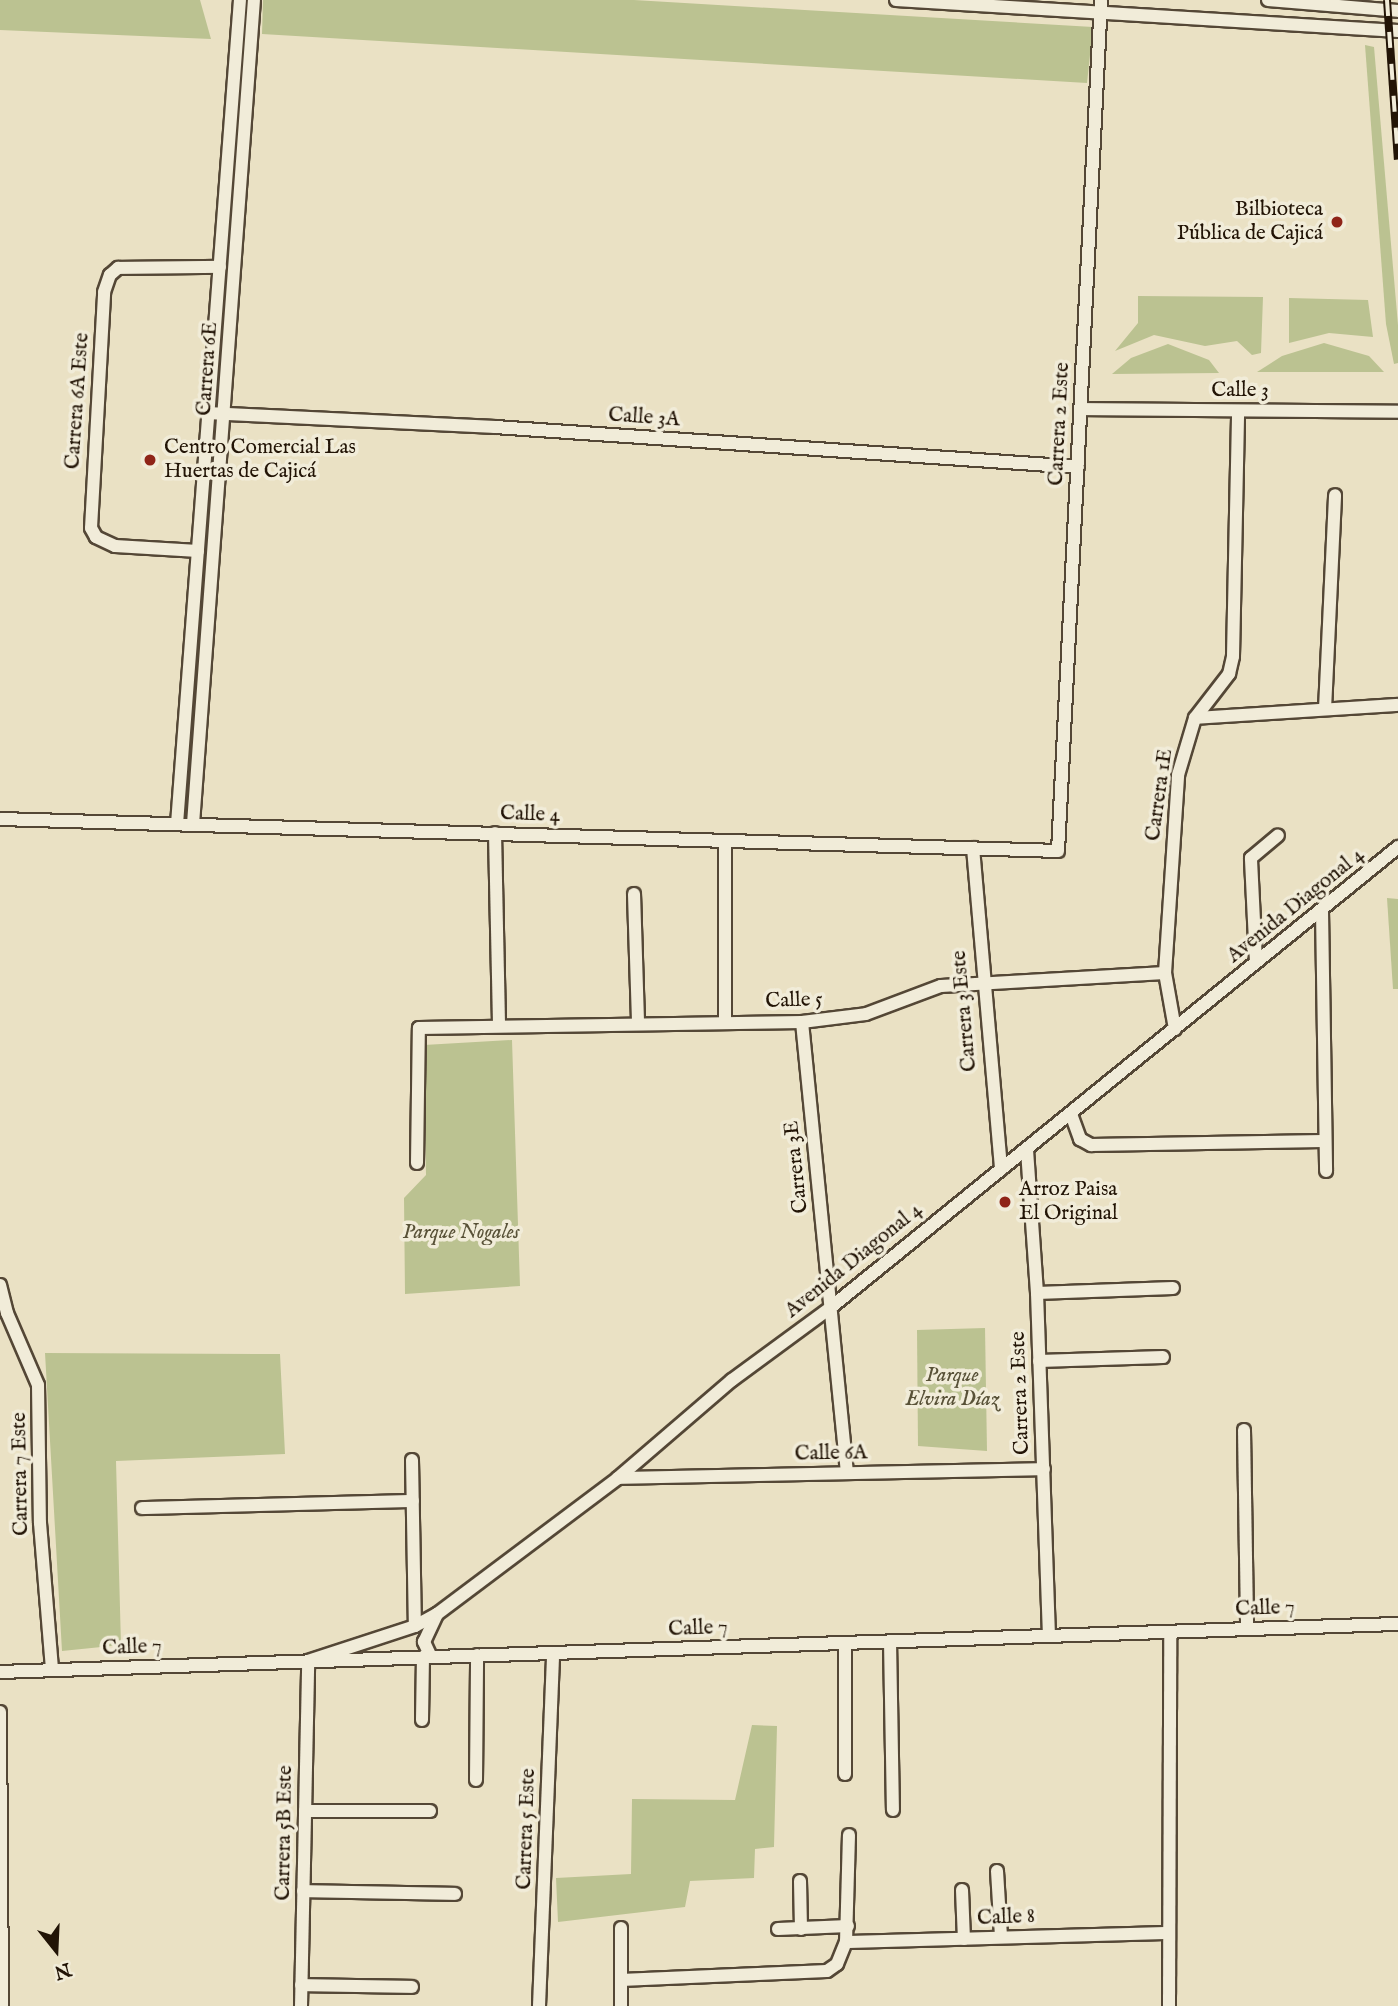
<!DOCTYPE html>
<meta charset="utf-8">
<style>
body{margin:0}
#map{position:relative;width:1398px;height:2006px;overflow:hidden;background:#eae1c4;font-family:"IM FELL English",serif}
div>[style]{position:absolute}
[style*='--x']{left:calc(var(--x)*1px);top:calc(var(--y)*1px);width:calc(var(--w)*1px);rotate:calc(var(--a)*1deg)}
.green>*{inset:0;background:#bbc291}
.roads{filter:drop-shadow(2px 0 #544736) drop-shadow(-2px 0 #544736) drop-shadow(0 2px #544736) drop-shadow(0 -2px #544736)}
.street>*{height:12px;margin:-6px;padding:0 6px;transform-origin:6px;border-radius:6px;background:#f1ecd9}
.rail>*{height:8px;margin-top:-4px;transform-origin:0;background:repeating-linear-gradient(90deg,#f1ecd9 0 16px,#221406 0 32px);box-sizing:border-box;border-block:2px solid #221406}
.dots>*{width:19px;height:19px;translate:-50% -50%;box-sizing:border-box;border:4px solid #f1ecd9;border-radius:50%}
span{translate:-50% -50%;white-space:nowrap;text-align:center;line-height:1.15;-webkit-text-stroke:7px #f1ecd9;paint-order:stroke}
.poi-label{font-size:21px;color:#221406}
.right{translate:-100% -50%;text-align:right}
.left{translate:0 -50%;text-align:left}
.street-label{font-size:21px;color:#221406}
.park-label{font-size:21px;color:#585137;font-style:italic}
.north{position:absolute;left:21px;top:1915px;width:70px;height:70px;-webkit-text-stroke:5px #f1ecd9;paint-order:stroke;rotate:162deg;font-size:19px;font-weight:700;line-height:28px;text-align:center;color:#221406}
.north::after{content:'';display:block;margin:auto;width:24px;height:32px;background:#221406;clip-path:polygon(50% 0,100% 100%,50% 72%,0 100%)}
</style>
<div id="map">
<div class="green">
<div style="clip-path:polygon(0 0,200px 0,211px 39px,0 30px)"></div>
<div style="clip-path:polygon(263px 0,634px 0,1093px 27px,1087px 83px,262px 34px)"></div>
<div style="clip-path:polygon(1365px 45px,1374px 47px,1398px 325px,1398px 363px,1394px 364px,1386px 324px)"></div>
<div style="clip-path:polygon(1138px 296px,1263px 297px,1261px 353px,1252px 355px,1237px 341px,1205px 346px,1154px 335px,1115px 351px,1138px 323px)"></div>
<div style="clip-path:polygon(1289px 298px,1368px 300px,1373px 337px,1329px 333px,1289px 343px)"></div>
<div style="clip-path:polygon(1324px 343px,1369px 356px,1384px 372px,1257px 372px,1282px 356px)"></div>
<div style="clip-path:polygon(1168px 344px,1209px 360px,1219px 373px,1112px 374px,1131px 358px)"></div>
<div style="clip-path:polygon(1387px 898px,1398px 899px,1398px 989px,1393px 989px)"></div>
<div style="clip-path:polygon(512px 1040px,520px 1286px,405px 1294px,404px 1198px,426px 1175px,424px 1045px)"></div>
<div style="clip-path:polygon(985px 1328px,987px 1451px,918px 1446px,917px 1330px)"></div>
<div style="clip-path:polygon(45px 1353px,280px 1354px,285px 1454px,116px 1461px,121px 1645px,62px 1651px)"></div>
<div style="clip-path:polygon(752px 1725px,777px 1726px,774px 1847px,755px 1849px,754px 1878px,690px 1881px,685px 1907px,558px 1922px,556px 1878px,631px 1874px,632px 1799px,735px 1800px)"></div>
</div>
<div class="roads">
<div class="street">
<div style="--x:896;--y:0;--w:503;--a:3.53"></div>
<div style="--x:1268;--y:0;--w:130;--a:4.8"></div>
<div style="--x:1081;--y:409;--w:317;--a:0.5"></div>
<div style="--x:208;--y:413;--w:287;--a:2.8"></div>
<div style="--x:495;--y:427;--w:584;--a:3.92"></div>
<div style="--x:198;--y:551;--w:83;--a:-176.6"></div>
<div style="--x:115;--y:546;--w:21;--a:-155"></div>
<div style="--x:96;--y:537;--w:10;--a:-119"></div>
<div style="--x:91;--y:528;--w:236;--a:-86.8"></div>
<div style="--x:104;--y:292;--w:18;--a:-71"></div>
<div style="--x:110;--y:275;--w:11;--a:-41"></div>
<div style="--x:118;--y:268;--w:102;--a:-0.6"></div>
<div style="--x:1325;--y:709;--w:214;--a:-87.3"></div>
<div style="--x:1195;--y:718;--w:203;--a:-3.7"></div>
<div style="--x:0;--y:819;--w:1058;--a:1.73"></div>
<div style="--x:1058;--y:851;--w:852;--a:-87.11"></div>
<div style="--x:177;--y:824;--w:826;--a:-85.63"></div>
<div style="--x:193;--y:824;--w:826;--a:-85.77"></div>
<div style="--x:495;--y:833;--w:192;--a:88.8"></div>
<div style="--x:973;--y:848;--w:322;--a:85"></div>
<div style="--x:634;--y:894;--w:129;--a:88.2"></div>
<div style="--x:1322;--y:911;--w:260;--a:89.1"></div>
<div style="--x:1256;--y:962;--w:104;--a:-92.8"></div>
<div style="--x:1251;--y:858;--w:35;--a:-40"></div>
<div style="--x:725;--y:1021;--w:180;--a:-90"></div>
<div style="--x:802;--y:1022;--w:453;--a:84.3"></div>
<div style="--x:1175;--y:1029;--w:57;--a:-100.1"></div>
<div style="--x:1165;--y:973;--w:198;--a:-86.2"></div>
<div style="--x:1178;--y:775;--w:59;--a:-73.4"></div>
<div style="--x:1195;--y:718;--w:56;--a:-52.3"></div>
<div style="--x:1229;--y:674;--w:18;--a:-77"></div>
<div style="--x:1233;--y:656;--w:245;--a:-88.8"></div>
<div style="--x:1071;--y:1114;--w:27;--a:70"></div>
<div style="--x:1080;--y:1139;--w:13;--a:29"></div>
<div style="--x:1091;--y:1145;--w:232;--a:-1"></div>
<div style="--x:1027;--y:1150;--w:143;--a:86"></div>
<div style="--x:1037;--y:1293;--w:343;--a:88"></div>
<div style="--x:417;--y:1163;--w:135;--a:-89.2"></div>
<div style="--x:419;--y:1028;--w:383;--a:-0.9"></div>
<div style="--x:802;--y:1022;--w:64;--a:-7.1"></div>
<div style="--x:866;--y:1014;--w:80;--a:-20.5"></div>
<div style="--x:941;--y:986;--w:224;--a:-3.3"></div>
<div style="--x:0;--y:1285;--w:29;--a:76"></div>
<div style="--x:7;--y:1313;--w:78;--a:66.7"></div>
<div style="--x:38;--y:1385;--w:138;--a:89.2"></div>
<div style="--x:40;--y:1523;--w:147;--a:85.3"></div>
<div style="--x:1037;--y:1293;--w:136;--a:-2.1"></div>
<div style="--x:1039;--y:1361;--w:124;--a:-1.8"></div>
<div style="--x:1244;--y:1430;--w:199;--a:89.1"></div>
<div style="--x:412;--y:1460;--w:166;--a:89"></div>
<div style="--x:618;--y:1478;--w:426;--a:-1.2"></div>
<div style="--x:142;--y:1508;--w:271;--a:-1.5"></div>
<div style="--x:890;--y:1641;--w:169;--a:89"></div>
<div style="--x:845;--y:1643;--w:131;--a:90"></div>
<div style="--x:431;--y:1657;--w:17;--a:-115"></div>
<div style="--x:424;--y:1642;--w:31;--a:-65"></div>
<div style="--x:0;--y:1672;--w:1399;--a:-1.97"></div>
<div style="--x:0;--y:1712;--w:294;--a:89.6"></div>
<div style="--x:422;--y:1720;--w:63;--a:-89.1"></div>
<div style="--x:476;--y:1780;--w:125;--a:-89.5"></div>
<div style="--x:305;--y:1811;--w:125;--a:0"></div>
<div style="--x:997;--y:1871;--w:66;--a:86.5"></div>
<div style="--x:800;--y:1881;--w:48;--a:88.8"></div>
<div style="--x:962;--y:1890;--w:49;--a:87.7"></div>
<div style="--x:303;--y:1891;--w:152;--a:1.1"></div>
<div style="--x:778;--y:1929;--w:70;--a:-2.5"></div>
<div style="--x:846;--y:1942;--w:322;--a:-1.6"></div>
<div style="--x:621;--y:1980;--w:206;--a:-2.5"></div>
<div style="--x:827;--y:1971;--w:12;--a:-35"></div>
<div style="--x:837;--y:1964;--w:24;--a:-68"></div>
<div style="--x:846;--y:1942;--w:107;--a:-88.4"></div>
<div style="--x:301;--y:1985;--w:111;--a:1"></div>
<div style="--x:301;--y:2006;--w:345;--a:-88.8"></div>
<div style="--x:308;--y:1661;--w:113;--a:-18.1"></div>
<div style="--x:415;--y:1626;--w:25;--a:-29"></div>
<div style="--x:437;--y:1614;--w:226;--a:-36.9"></div>
<div style="--x:618;--y:1478;--w:150;--a:-40.7"></div>
<div style="--x:732;--y:1380;--w:122;--a:-36.3"></div>
<div style="--x:830;--y:1308;--w:732;--a:-39.06"></div>
<div style="--x:539;--y:2006;--w:353;--a:-87.7"></div>
<div style="--x:621;--y:2006;--w:78;--a:-90"></div>
<div style="--x:1169;--y:2006;--w:374;--a:-89.8"></div>
</div>
</div>
<div class="rail">
<div style="--x:1387;--y:0;--w:160;--a:86.1"></div>
</div>
<div class="dots">
<div style="left:1337px;top:222px;background:#8f2418"></div>
<div style="left:150px;top:460px;background:#8f2418"></div>
<div style="left:1005px;top:1202px;background:#8f2418"></div>
</div>
<div class="poi-label">
<span class="right" style="left:1323px;top:222px">Bilbioteca<br>Pública de Cajicá</span>
<span class="left" style="left:164px;top:460px">Centro Comercial Las<br>Huertas de Cajicá</span>
<span class="left" style="left:1019px;top:1202px">Arroz Paisa<br>El Original</span>
</div>
<div class="street-label">
<span style="left:208px;top:369px;rotate:-86deg">Carrera 6E</span>
<span style="left:1240px;top:391px">Calle 3</span>
<span style="left:78px;top:401px;rotate:-86deg">Carrera 6A Este</span>
<span style="left:644px;top:418px;rotate:4deg">Calle 3A</span>
<span style="left:1060px;top:424px;rotate:-87deg">Carrera 2 Este</span>
<span style="left:1160px;top:795px;rotate:-82deg">Carrera 1E</span>
<span style="left:530px;top:815px;rotate:2deg">Calle 4</span>
<span style="left:1296px;top:906px;rotate:-39deg">Avenida Diagonal 4</span>
<span style="left:794px;top:1001px;rotate:-2deg">Calle 5</span>
<span style="left:965px;top:1011px;rotate:-95deg">Carrera 3 Este</span>
<span style="left:797px;top:1167px;rotate:-96deg">Carrera 3E</span>
<span style="left:854px;top:1261px;rotate:-39deg">Avenida Diagonal 4</span>
<span style="left:1021px;top:1393px;rotate:-92deg">Carrera 2 Este</span>
<span style="left:831px;top:1454px;rotate:-1deg">Calle 6A</span>
<span style="left:21px;top:1474px;rotate:-91deg">Carrera 7 Este</span>
<span style="left:1265px;top:1609px;rotate:-2deg">Calle 7</span>
<span style="left:698px;top:1629px;rotate:-2deg">Calle 7</span>
<span style="left:132px;top:1648px;rotate:-2deg">Calle 7</span>
<span style="left:527px;top:1829px;rotate:-88deg">Carrera 5 Este</span>
<span style="left:285px;top:1833px;rotate:-89deg">Carrera 5B Este</span>
<span style="left:1006px;top:1918px;rotate:-2deg">Calle 8</span>
</div>
<div class="park-label">
<span style="left:461px;top:1233px">Parque Nogales</span>
<span style="left:952px;top:1388px">Parque<br>Elvira Díaz</span>
</div>
<div class="north">N</div>
</div>
